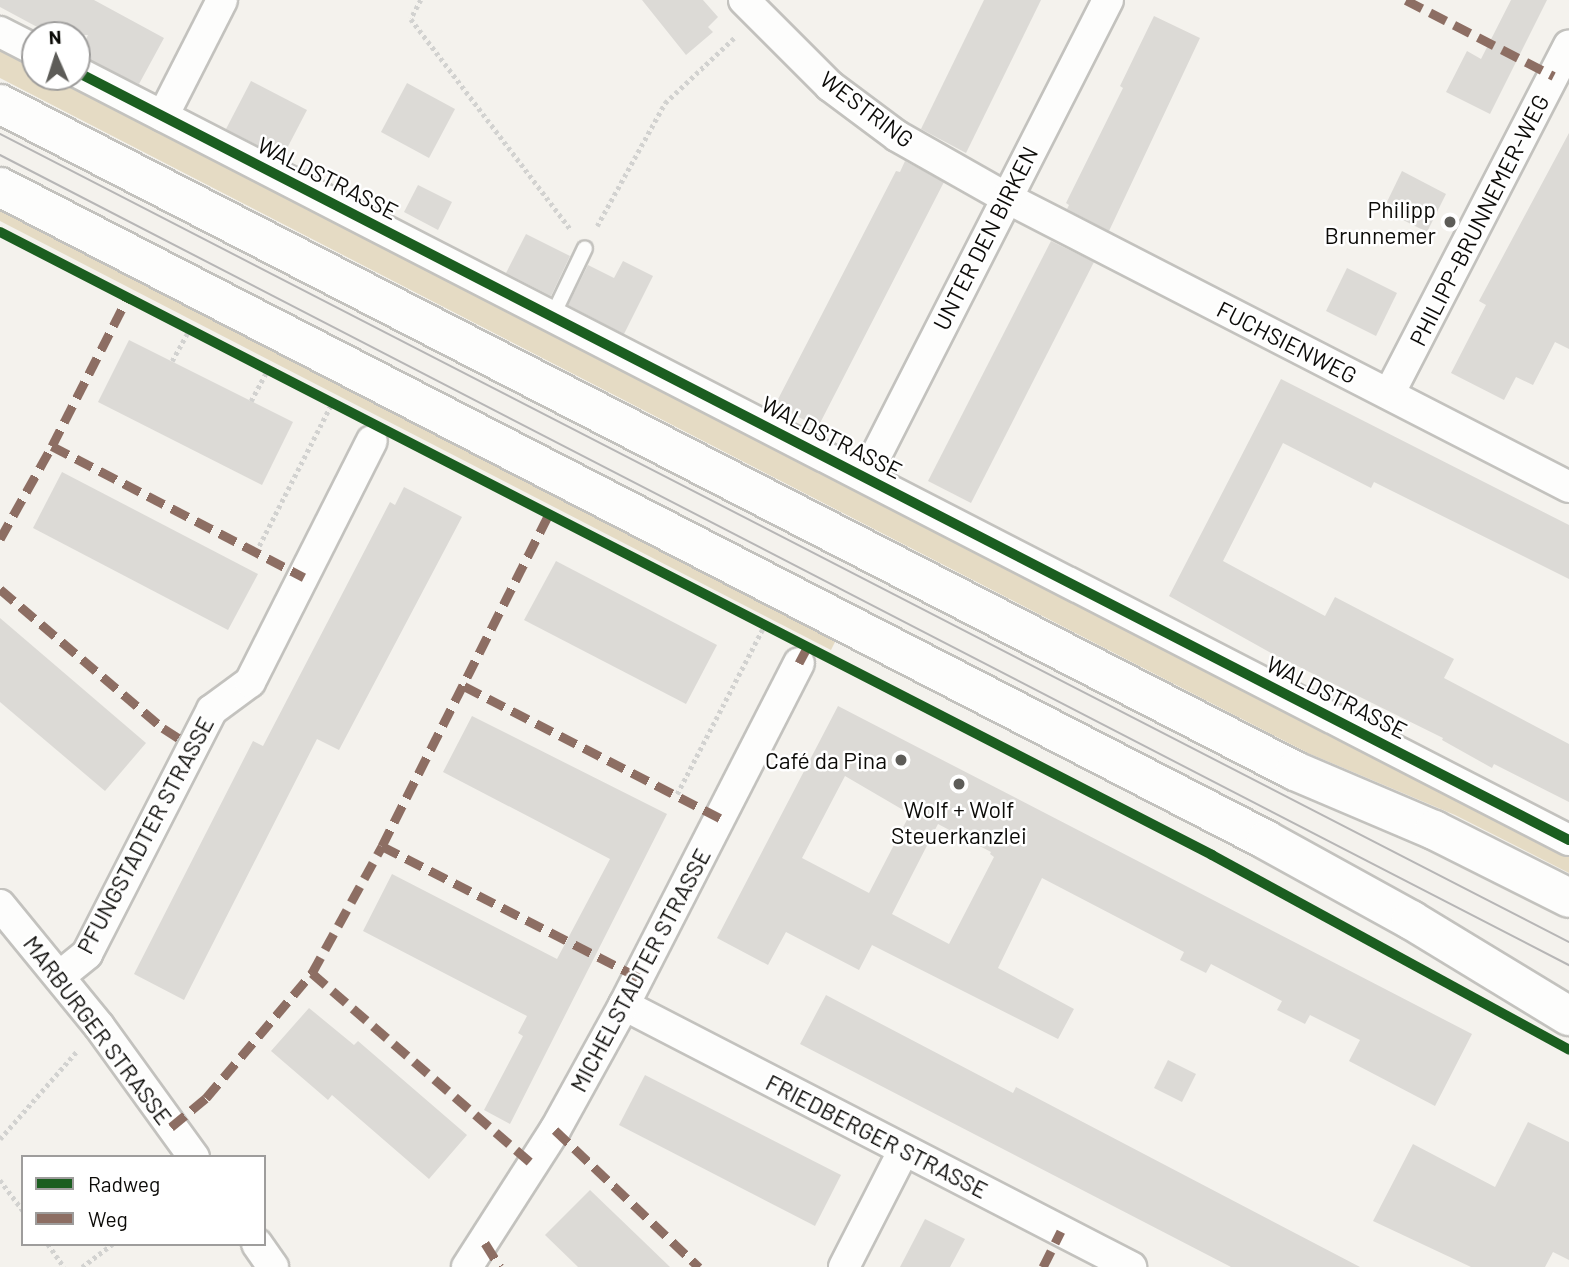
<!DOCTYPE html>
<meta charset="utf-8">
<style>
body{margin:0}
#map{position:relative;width:1569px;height:1267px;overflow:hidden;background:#f4f2ed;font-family:Barlow,sans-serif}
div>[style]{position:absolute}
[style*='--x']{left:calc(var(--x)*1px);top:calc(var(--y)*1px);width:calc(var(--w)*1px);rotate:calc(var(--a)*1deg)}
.green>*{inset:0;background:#e5dbc4}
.building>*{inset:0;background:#dcdad6}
.path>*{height:4.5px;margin-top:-2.25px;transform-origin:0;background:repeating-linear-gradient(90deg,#d2d2d0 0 3.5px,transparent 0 7px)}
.roads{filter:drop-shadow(2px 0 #c3c2be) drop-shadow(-2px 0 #c3c2be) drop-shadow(0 2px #c3c2be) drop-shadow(0 -2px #c3c2be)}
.service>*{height:14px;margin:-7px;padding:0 7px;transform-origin:7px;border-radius:7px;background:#fdfdfc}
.minor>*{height:30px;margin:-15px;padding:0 15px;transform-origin:15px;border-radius:15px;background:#fdfdfc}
.secondary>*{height:38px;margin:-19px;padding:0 19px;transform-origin:19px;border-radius:19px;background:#fdfdfc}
.tram>*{height:2px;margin:-1px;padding:0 1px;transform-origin:1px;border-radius:1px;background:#b7b6b6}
.quiet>*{height:9px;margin-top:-4.5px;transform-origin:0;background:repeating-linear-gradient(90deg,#8d6e63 0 18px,transparent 0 27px)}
.cycleway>*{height:10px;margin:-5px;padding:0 5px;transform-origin:5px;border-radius:5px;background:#1b5e20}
.dots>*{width:19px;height:19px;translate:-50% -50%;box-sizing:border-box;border:4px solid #fff;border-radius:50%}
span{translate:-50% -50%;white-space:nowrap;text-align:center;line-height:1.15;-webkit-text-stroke:5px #fff;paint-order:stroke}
.street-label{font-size:23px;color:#0c0b08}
.poi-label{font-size:23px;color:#0c0b08}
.right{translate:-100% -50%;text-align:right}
.legend{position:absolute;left:21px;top:1155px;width:245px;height:91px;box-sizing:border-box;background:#fff;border:2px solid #9e9d9c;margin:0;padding:9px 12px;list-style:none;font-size:21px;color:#0c0b08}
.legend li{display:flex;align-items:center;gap:14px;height:35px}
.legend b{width:35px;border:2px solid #9e9d9c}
.north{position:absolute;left:21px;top:21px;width:70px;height:70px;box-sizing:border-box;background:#fff;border:2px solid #9e9d9c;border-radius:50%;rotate:357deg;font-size:19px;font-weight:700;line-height:28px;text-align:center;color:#0c0b08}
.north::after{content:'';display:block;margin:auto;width:24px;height:32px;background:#5d5c58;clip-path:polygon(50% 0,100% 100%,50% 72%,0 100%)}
</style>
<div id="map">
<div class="green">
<div style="clip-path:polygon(0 46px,35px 64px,35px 77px,60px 77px,1569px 855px,1569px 873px,1455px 815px,1308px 753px,0 78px)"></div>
<div style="clip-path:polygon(0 208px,837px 638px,831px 650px,0 221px)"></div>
</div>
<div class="building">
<div style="clip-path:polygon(0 0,94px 0,164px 38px,139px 84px,78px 55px,88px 35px,52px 35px,0 7px)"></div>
<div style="clip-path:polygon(642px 0,703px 0,718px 17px,708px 27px,713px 32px,686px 55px)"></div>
<div style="clip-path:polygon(984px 0,1041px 0,966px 153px,921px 129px)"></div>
<div style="clip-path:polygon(1511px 0,1547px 0,1490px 114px,1446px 92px,1467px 51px,1481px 59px)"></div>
<div style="clip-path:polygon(1154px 16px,1200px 38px,1109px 231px,1067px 209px,1069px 205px,1066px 203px,1123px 88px,1120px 86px)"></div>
<div style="clip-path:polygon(251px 81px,307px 110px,282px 158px,226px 129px)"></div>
<div style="clip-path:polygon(407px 83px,455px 109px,429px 158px,381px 132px)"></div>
<div style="clip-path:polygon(1569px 133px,1569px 349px,1555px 342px,1533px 385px,1516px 377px,1504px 400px,1451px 373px,1486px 305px,1479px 301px)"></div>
<div style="clip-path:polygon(905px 161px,944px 182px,818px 427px,775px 405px,896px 171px,900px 172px)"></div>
<div style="clip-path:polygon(1402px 171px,1446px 194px,1427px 232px,1383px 210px)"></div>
<div style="clip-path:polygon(418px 185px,452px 202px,438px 230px,404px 212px)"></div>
<div style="clip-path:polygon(526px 234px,570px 256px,551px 296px,506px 273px)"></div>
<div style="clip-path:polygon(1051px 241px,1094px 262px,971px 503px,928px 481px)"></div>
<div style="clip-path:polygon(623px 261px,653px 276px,624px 334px,568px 305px,588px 265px,614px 278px)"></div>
<div style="clip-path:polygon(1347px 268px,1397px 293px,1376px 336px,1326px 311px)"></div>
<div style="clip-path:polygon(129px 340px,293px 422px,262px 485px,98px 402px)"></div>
<div style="clip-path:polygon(1281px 379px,1569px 525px,1569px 579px,1374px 482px,1371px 488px,1283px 443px,1223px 561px,1325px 616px,1335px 597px,1454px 659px,1444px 678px,1569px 744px,1569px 802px,1494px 764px,1492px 768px,1442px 740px,1443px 738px,1271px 653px,1169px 596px)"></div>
<div style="clip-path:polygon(62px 472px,258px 574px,228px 630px,33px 528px)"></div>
<div style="clip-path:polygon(404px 487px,462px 517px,339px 750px,317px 739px,184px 1000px,134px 974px,253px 741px,263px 746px,390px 502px,395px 505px)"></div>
<div style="clip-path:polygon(556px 561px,717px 645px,686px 704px,524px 620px)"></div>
<div style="clip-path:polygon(0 618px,146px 743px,105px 791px,0 702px)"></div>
<div style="clip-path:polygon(evenodd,838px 706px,1472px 1034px,1435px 1106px,1349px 1061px,1360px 1040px,1310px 1015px,1305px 1024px,1277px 1010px,1282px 1001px,1211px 964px,1206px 973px,1180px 960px,1184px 952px,1042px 878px,998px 968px,1074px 1009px,1058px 1039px,872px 945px,859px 970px,786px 932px,768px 965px,717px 938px,838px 706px,845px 776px,910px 814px,869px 893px,802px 858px,845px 776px,838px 706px,938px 824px,991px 852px,990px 854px,994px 857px,949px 944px,892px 914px,938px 824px)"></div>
<div style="clip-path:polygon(472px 716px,667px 814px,510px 1124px,484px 1110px,523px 1036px,518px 1033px,527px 1016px,363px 931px,392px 874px,557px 959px,610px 859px,443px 772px)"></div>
<div style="clip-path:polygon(826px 995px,1013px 1093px,1016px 1087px,1360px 1267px,1231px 1267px,800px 1044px)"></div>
<div style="clip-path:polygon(309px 1008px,354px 1045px,358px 1041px,467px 1135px,429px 1179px,332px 1095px,328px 1100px,271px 1051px)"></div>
<div style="clip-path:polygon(1168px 1060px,1196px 1074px,1182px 1102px,1154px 1088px)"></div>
<div style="clip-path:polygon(645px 1075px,841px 1175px,815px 1226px,619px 1125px)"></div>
<div style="clip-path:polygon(1528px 1122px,1569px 1142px,1569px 1260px,1553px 1252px,1545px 1267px,1471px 1267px,1373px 1221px,1413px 1144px,1495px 1187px)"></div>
<div style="clip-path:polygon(590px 1190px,641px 1239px,670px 1267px,578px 1267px,545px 1235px)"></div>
<div style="clip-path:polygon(925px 1219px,965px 1239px,950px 1267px,900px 1267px)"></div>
</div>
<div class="path">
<div style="--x:421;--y:0;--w:21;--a:118"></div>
<div style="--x:411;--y:19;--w:265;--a:52.8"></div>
<div style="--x:597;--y:226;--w:141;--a:-61.1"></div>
<div style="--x:665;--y:103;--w:95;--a:-43.3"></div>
<div style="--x:172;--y:361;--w:38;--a:-61"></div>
<div style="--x:251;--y:401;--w:36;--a:-62"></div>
<div style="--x:256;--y:552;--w:167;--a:-63"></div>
<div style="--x:677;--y:794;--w:191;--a:-62.6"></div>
<div style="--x:0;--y:1139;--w:118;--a:-48.8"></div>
<div style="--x:0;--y:1180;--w:38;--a:53"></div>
<div style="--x:48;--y:1244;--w:28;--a:55"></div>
<div style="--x:82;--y:1267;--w:38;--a:-37"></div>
</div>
<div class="roads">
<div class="service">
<div style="--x:552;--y:317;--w:76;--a:-64.4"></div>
</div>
<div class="minor">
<div style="--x:744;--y:0;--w:122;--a:45"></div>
<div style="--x:830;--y:86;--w:84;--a:36.7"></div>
<div style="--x:897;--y:136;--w:124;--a:29.5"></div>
<div style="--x:1005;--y:197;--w:634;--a:27.21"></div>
<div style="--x:0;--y:32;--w:39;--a:27"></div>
<div style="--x:77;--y:72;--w:1678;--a:27.24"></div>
<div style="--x:163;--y:116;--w:130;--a:-63"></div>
<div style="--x:1389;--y:394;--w:392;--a:-62.7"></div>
<div style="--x:865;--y:477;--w:535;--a:-63"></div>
<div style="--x:0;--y:905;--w:156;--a:50.7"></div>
<div style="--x:99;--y:1026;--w:162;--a:54.1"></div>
<div style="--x:60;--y:976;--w:35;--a:-39"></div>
<div style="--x:87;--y:954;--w:274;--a:-62.9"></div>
<div style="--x:212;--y:710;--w:47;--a:-36.4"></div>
<div style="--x:250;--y:682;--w:270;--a:-63.2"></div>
<div style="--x:624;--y:1005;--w:571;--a:27.33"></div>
<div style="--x:257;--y:1244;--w:28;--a:55"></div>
<div style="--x:467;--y:1267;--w:163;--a:-57.3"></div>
<div style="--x:555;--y:1130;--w:143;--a:-61.1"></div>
<div style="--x:624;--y:1005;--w:384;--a:-62.9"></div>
<div style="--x:844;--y:1267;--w:131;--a:-62.9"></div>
</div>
<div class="secondary">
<div style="--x:0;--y:104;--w:1457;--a:27.25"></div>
<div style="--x:1295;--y:771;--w:151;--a:23"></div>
<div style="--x:1434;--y:830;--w:151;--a:26.7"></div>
<div style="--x:0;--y:187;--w:1424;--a:27.28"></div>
<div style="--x:1266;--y:840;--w:166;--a:28.9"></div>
<div style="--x:1411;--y:920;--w:185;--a:31.3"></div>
</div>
</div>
<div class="tram">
<div style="--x:0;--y:134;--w:1765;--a:27.25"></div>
<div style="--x:0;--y:155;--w:1766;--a:27.31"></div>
</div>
<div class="quiet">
<div style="--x:1406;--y:0;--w:166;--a:27.2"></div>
<div style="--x:52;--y:446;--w:284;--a:27.5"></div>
<div style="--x:0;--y:539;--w:107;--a:-60.8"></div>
<div style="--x:52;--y:446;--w:167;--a:-63"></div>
<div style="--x:0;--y:589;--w:214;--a:40.5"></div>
<div style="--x:163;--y:728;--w:35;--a:33"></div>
<div style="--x:799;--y:663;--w:19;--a:-62"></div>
<div style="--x:464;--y:686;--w:288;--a:27.3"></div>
<div style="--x:382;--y:846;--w:288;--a:27.1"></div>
<div style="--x:312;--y:973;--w:294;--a:40.9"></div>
<div style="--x:171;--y:1127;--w:45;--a:-39.6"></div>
<div style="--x:206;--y:1098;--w:164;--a:-49.7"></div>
<div style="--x:312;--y:973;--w:145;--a:-61.1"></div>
<div style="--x:382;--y:846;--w:372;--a:-63.3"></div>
<div style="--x:555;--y:1130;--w:199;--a:43.6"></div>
<div style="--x:485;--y:1243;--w:28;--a:58"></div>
<div style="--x:1043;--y:1267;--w:40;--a:-63.4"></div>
</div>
<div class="cycleway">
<div style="--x:77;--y:72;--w:1678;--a:27.24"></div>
<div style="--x:0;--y:232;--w:1363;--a:27.2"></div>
<div style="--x:1212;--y:855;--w:407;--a:28.6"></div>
</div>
<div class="dots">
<div style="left:1450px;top:222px;background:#5d5c58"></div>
<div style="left:901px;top:760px;background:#5d5c58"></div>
<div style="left:959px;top:784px;background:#5d5c58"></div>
</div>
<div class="street-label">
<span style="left:867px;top:109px;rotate:37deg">WESTRING</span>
<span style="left:328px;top:178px;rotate:27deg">WALDSTRASSE</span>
<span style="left:1479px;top:220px;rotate:-63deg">PHILIPP-BRUNNEMER-WEG</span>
<span style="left:985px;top:238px;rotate:-63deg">UNTER DEN BIRKEN</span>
<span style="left:1287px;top:342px;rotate:27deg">FUCHSIENWEG</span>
<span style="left:832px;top:437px;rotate:27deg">WALDSTRASSE</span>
<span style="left:1337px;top:697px;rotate:27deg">WALDSTRASSE</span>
<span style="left:145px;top:835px;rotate:-62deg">PFUNGSTADTER STRASSE</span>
<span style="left:640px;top:970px;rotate:-62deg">MICHELSTADTER STRASSE</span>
<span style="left:98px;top:1030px;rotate:53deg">MARBURGER STRASSE</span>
<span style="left:877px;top:1136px;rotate:27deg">FRIEDBERGER STRASSE</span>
</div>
<div class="poi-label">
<span class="right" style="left:1436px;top:222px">Philipp<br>Brunnemer</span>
<span class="right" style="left:887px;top:760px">Café da Pina</span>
<span style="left:959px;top:822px">Wolf + Wolf<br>Steuerkanzlei</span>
</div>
<ul class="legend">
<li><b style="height:9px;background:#1b5e20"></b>Radweg</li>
<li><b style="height:9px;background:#8d6e63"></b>Weg</li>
</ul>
<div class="north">N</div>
</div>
